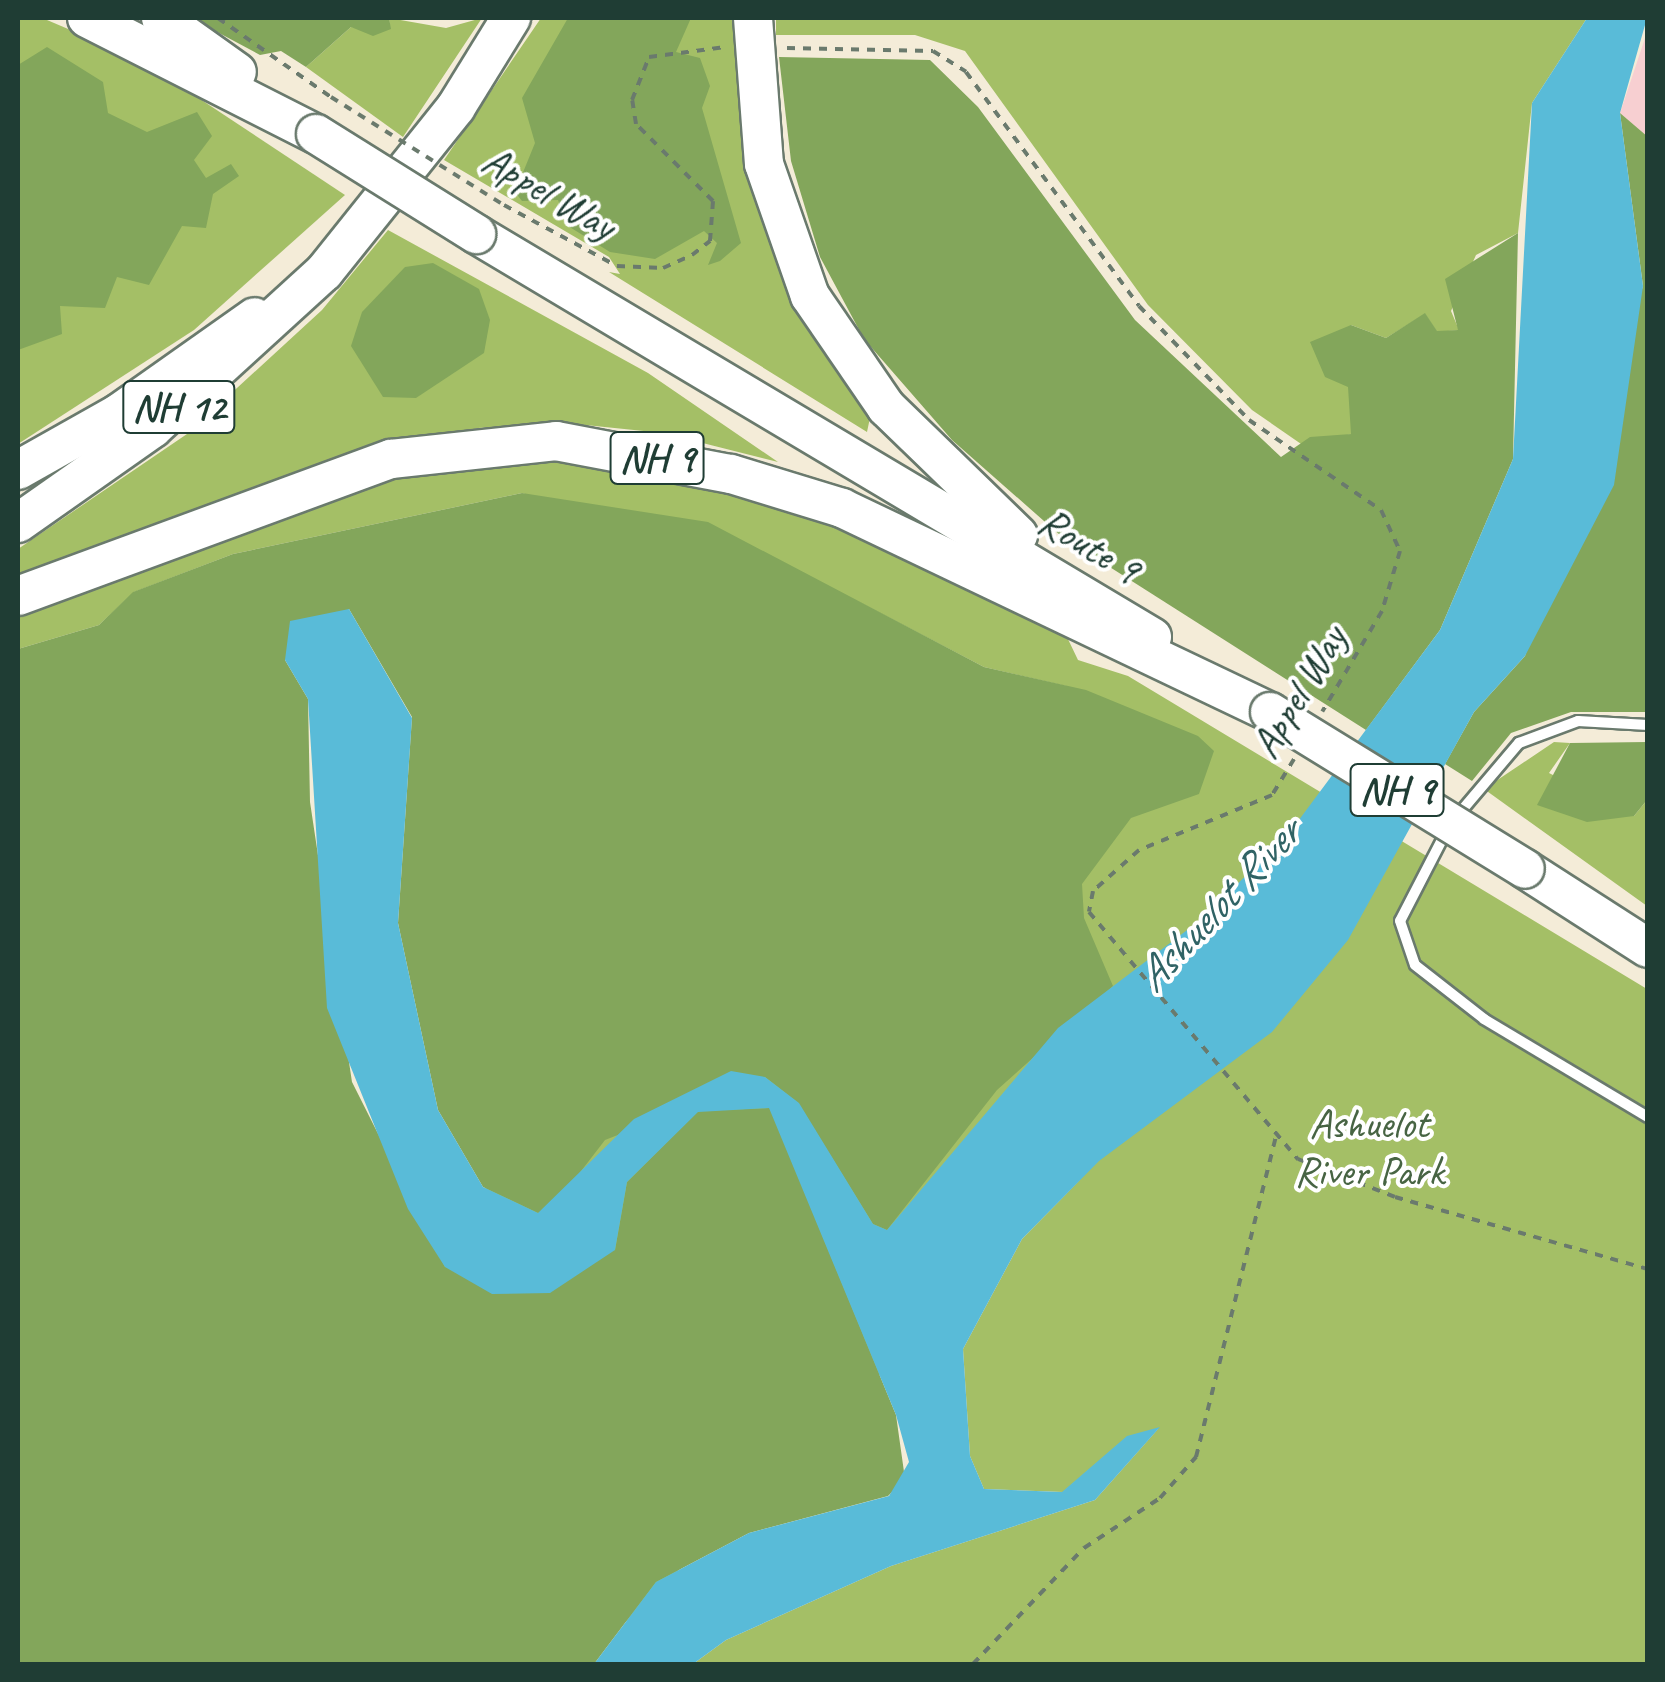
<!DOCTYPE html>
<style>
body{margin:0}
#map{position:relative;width:1665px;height:1682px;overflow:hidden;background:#f4ecd8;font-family:Caveat,sans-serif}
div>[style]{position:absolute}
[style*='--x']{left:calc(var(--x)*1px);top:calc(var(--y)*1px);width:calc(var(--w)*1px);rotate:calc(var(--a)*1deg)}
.built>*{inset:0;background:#f7cfd1}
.green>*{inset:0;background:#a4bf66}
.forest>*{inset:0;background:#83a65b}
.water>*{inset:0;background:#59bbd8}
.path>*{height:4px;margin-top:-2px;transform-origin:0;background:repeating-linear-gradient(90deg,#6a7a6d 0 8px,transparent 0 16px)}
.roads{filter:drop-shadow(2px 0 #6a7a6d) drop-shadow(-2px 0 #6a7a6d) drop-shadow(0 2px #6a7a6d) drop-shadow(0 -2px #6a7a6d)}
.lane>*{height:10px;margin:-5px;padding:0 5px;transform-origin:5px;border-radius:5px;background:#fff}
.highway>*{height:38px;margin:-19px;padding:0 19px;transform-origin:19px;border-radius:19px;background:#fff}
.path-bridge>*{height:4px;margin-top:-2px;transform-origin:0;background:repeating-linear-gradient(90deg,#6a7a6d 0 8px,transparent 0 16px)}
.bridges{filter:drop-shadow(2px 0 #6a7a6d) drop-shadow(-2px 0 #6a7a6d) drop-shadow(0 2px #6a7a6d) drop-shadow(0 -2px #6a7a6d)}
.highway-bridge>*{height:38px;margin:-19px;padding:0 19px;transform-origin:19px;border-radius:19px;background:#fff}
span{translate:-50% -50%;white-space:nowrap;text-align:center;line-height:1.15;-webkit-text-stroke:8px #fff;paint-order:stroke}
.shield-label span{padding:2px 8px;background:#fff;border:2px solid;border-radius:8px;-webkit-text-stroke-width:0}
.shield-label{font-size:40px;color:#1f3d34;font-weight:700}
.street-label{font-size:42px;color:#1f3d34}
.park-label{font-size:42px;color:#476443}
.water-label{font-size:45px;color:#306365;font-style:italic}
.frame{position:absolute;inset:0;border:20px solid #1f3d34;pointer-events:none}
</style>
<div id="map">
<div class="built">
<div style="clip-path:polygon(1647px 32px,1647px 137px,1620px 113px)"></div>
</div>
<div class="green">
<div style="clip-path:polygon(18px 18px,47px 20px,141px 60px,345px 195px,194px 330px,18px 444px)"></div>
<div style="clip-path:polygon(389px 18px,446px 28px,482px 18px,403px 137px,306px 67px,351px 27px,390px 29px)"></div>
<div style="clip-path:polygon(541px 18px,745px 18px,746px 95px,871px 413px,867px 432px,609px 272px,620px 274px,609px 257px,444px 160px)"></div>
<div style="clip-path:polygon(776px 18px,1587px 18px,1532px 103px,1518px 233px,1476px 255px,1451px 311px,1459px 330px,1437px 332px,1425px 314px,1386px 338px,1351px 325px,1351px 434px,1304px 446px,1252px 410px,1148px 305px,965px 51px,915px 35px,776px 35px)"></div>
<div style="clip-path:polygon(388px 230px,648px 373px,778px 462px,663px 433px,566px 423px,478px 428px,280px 480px,18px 580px,18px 549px,187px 434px,322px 310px)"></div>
<div style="clip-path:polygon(540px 452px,801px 505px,1066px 635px,1078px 660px,1128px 676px,1647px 989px,1647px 1664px,693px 1664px,726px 1640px,891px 1566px,1095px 1500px,1158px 1429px,1127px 1437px,1063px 1492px,984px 1489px,970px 1456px,963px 1349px,1022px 1239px,1081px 1179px,615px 1632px,594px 1664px,18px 1664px,945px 721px,1066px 686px,984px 667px,859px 602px,522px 493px,233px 554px,134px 592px,99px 625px,18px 649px,18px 615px,202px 544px,437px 461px)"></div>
<div style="clip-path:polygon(1554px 742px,1570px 743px,1549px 773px,1634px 816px,1647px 800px,1647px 906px,1484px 789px)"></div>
</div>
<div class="forest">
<div style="clip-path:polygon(191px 18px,389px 18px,391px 29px,373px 36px,351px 27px,306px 67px,281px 51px,260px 55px)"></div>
<div style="clip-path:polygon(568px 18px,691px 18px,676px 52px,700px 58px,710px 86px,702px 108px,741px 243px,720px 261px,708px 265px,717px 243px,704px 231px,655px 259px,610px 252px,568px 226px,558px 200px,522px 201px,515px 192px,535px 143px,522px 98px)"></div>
<div style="clip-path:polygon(47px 47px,103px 82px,108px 113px,147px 132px,197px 112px,212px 136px,194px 160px,206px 178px,231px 164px,239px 176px,213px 194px,206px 228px,182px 226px,149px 285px,117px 277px,105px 308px,60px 306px,62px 334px,18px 350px,18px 65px)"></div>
<div style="clip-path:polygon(779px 57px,930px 60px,978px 107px,1135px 320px,1281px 457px,1310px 437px,1351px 434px,1348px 387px,1325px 377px,1310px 342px,1351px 325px,1386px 338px,1425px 313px,1437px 331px,1458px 330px,1445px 279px,1518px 233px,1513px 459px,1440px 630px,1366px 730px,1061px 536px,952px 440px,864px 339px,820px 257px,791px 161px)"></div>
<div style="clip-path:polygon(1620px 113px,1648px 137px,1647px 712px,1571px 712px,1511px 733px,1472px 781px,1445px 764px,1474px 712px,1525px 656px,1643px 286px)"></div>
<div style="clip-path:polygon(433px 263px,479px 289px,490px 320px,484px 353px,416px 398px,383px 397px,351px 346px,362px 312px,405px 267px)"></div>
<div style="clip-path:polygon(522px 493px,708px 522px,984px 667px,1086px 690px,1198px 736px,1214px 751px,1199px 794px,1131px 818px,1082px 884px,1084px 918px,1113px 986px,997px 1090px,887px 1230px,873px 1224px,798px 1103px,765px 1077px,605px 1140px,558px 1201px,538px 1213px,483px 1187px,438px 1110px,398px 923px,412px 717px,349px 609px,285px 660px,308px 699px,310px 802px,352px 1082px,445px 1267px,615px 1250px,627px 1182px,698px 1111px,770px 1108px,896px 1415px,905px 1479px,888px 1496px,749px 1533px,656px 1582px,594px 1664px,18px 1664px,18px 649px,99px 625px,133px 592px,233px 554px)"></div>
<div style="clip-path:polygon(1647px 742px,1647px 800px,1634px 816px,1587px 822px,1537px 805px,1570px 743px)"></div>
</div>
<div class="water">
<div style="clip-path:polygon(1587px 18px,1647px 18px,1620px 113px,1643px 286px,1614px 485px,1525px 656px,1474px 712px,1348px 940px,1272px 1032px,1099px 1161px,1022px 1239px,963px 1349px,970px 1456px,984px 1489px,1062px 1492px,1127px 1436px,1160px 1427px,1095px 1500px,891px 1566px,726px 1640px,693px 1664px,594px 1664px,656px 1582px,749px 1533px,889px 1496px,909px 1462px,896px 1415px,769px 1108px,698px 1112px,627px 1182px,615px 1250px,550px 1293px,492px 1294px,445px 1267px,408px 1209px,327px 1008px,308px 699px,285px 660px,290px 621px,349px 609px,412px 718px,398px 923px,438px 1110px,483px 1187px,538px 1213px,634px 1119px,731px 1071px,765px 1077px,799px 1103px,873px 1224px,887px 1230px,1058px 1028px,1203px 918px,1290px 832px,1440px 630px,1513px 459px,1532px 103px)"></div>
</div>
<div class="path">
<div style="--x:218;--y:18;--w:138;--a:35"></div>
<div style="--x:787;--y:48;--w:146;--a:1.2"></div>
<div style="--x:933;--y:51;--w:39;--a:32"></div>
<div style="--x:966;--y:72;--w:291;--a:53.5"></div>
<div style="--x:1139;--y:306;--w:158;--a:46"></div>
<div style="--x:1249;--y:420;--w:160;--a:34.3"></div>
<div style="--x:1381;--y:510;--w:45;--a:65.1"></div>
<div style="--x:1400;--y:551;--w:63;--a:106.7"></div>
<div style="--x:1382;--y:611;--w:117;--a:120.7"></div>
<div style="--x:504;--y:205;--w:128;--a:28.4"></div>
<div style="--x:617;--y:266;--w:46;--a:2.5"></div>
<div style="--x:663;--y:268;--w:32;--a:-24"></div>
<div style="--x:692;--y:255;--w:23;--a:-38"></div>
<div style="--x:710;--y:241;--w:40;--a:-85.7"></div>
<div style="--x:713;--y:201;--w:109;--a:-135"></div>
<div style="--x:636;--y:124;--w:24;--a:-99"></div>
<div style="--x:632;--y:100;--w:46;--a:-68.4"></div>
<div style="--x:649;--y:57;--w:77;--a:-7.5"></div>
<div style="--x:1294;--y:759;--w:42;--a:121.4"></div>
<div style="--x:1272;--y:795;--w:144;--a:157.5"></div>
<div style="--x:1139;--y:850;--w:62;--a:138.3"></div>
<div style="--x:1093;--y:891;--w:21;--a:101"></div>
<div style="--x:1089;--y:912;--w:324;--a:49.8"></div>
<div style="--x:1298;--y:1159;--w:104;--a:21.4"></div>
<div style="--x:1395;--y:1197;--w:263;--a:15.9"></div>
<div style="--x:973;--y:1664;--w:161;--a:-46.3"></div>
<div style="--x:1084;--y:1548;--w:91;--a:-33.3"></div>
<div style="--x:1160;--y:1498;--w:55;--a:-48.7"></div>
<div style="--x:1196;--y:1457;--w:332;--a:-76"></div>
</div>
<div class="roads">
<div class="lane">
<div style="--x:1457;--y:816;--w:96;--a:-49.7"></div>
<div style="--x:1519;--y:743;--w:63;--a:-20.4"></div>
<div style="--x:1578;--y:721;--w:70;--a:3.3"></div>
<div style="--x:1447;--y:830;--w:102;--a:117.3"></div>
<div style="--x:1400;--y:921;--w:46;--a:71.2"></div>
<div style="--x:1415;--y:965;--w:88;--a:38"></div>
<div style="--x:1484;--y:1019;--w:191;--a:30.9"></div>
</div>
<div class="highway">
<div style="--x:87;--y:18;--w:257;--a:26.9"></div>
<div style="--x:161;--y:18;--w:93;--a:35.4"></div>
<div style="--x:753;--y:18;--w:146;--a:85.7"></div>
<div style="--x:764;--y:164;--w:140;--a:70.8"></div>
<div style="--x:810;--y:296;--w:135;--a:55.6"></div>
<div style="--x:886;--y:407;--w:184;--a:44.1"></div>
<div style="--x:476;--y:234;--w:787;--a:30.8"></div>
<div style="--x:18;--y:470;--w:116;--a:-29.4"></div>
<div style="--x:119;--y:413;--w:166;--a:-35.2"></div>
<div style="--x:18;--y:523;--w:165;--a:-35.1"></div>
<div style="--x:153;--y:428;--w:231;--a:-42.4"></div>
<div style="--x:324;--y:272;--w:211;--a:-51.3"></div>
<div style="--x:456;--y:107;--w:105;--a:-58.3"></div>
<div style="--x:18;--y:596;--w:397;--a:-20.2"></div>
<div style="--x:391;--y:459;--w:166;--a:-6.2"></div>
<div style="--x:556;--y:441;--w:178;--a:10.7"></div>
<div style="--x:731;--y:474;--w:116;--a:17"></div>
<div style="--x:842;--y:508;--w:474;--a:25.5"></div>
<div style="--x:1525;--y:869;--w:146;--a:32.7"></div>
</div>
</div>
<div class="path-bridge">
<div style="--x:331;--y:97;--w:204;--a:32"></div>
</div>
<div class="bridges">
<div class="highway-bridge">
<div style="--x:316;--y:134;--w:189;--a:32"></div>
<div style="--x:1270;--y:712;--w:299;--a:31.6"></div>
</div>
</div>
<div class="shield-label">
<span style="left:179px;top:407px">NH 12</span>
<span style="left:657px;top:458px">NH 9</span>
<span style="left:1397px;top:790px">NH 9</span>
</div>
<div class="street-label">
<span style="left:549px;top:193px;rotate:30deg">Appel Way</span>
<span style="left:1089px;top:546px;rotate:31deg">Route 9</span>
<span style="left:1299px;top:692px;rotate:-59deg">Appel Way</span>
</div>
<div class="park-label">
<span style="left:1369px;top:1148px">Ashuelot<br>River Park</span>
</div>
<div class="water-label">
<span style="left:1218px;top:905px;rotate:-47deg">Ashuelot River</span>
</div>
<div class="frame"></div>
</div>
